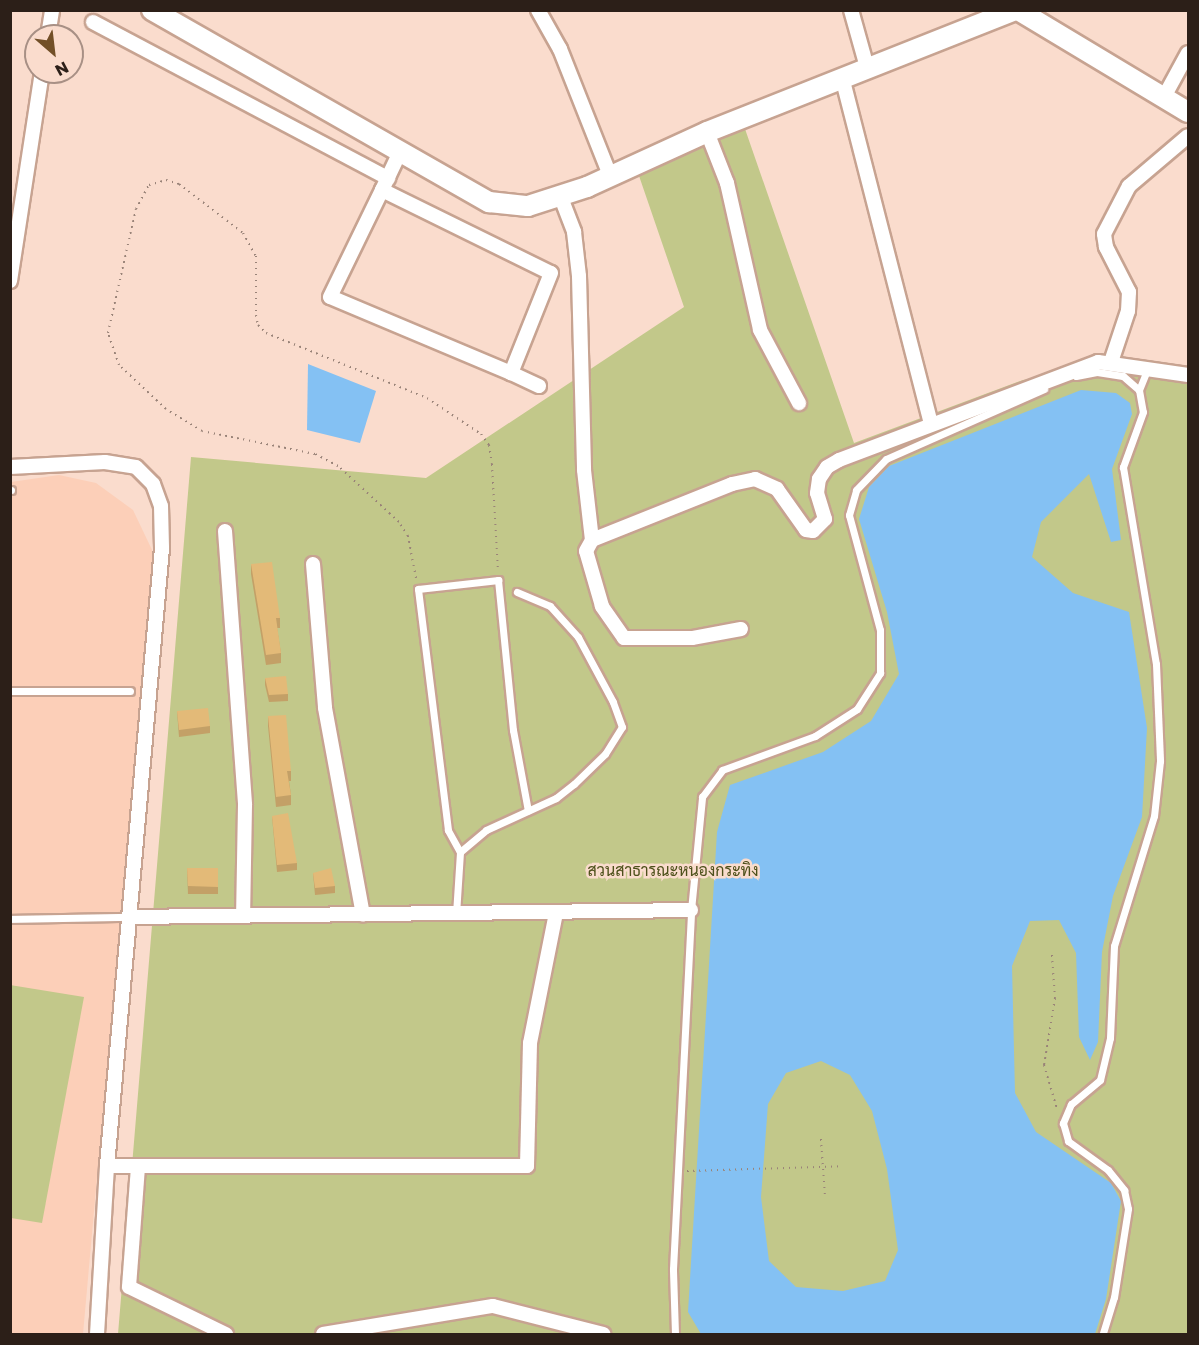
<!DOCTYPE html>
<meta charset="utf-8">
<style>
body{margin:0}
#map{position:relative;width:1199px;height:1345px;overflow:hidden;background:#fadccd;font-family:Poppins,Sarabun,sans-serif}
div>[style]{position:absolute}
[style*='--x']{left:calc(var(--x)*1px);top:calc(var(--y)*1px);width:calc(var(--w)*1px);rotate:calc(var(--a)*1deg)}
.built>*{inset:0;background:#fccfb8}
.green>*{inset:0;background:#c2c88a}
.water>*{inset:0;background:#84c1f3}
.path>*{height:2px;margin-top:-1px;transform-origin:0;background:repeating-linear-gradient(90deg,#998378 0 1.5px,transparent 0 6px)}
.roads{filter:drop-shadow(2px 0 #c7a391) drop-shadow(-2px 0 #c7a391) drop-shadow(0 2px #c7a391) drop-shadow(0 -2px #c7a391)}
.lane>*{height:7px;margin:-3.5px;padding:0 3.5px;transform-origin:3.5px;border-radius:3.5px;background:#fff}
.street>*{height:14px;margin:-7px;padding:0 7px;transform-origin:7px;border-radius:7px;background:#fff}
.secondary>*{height:20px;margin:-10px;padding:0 10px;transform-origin:10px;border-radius:10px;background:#fff}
.wall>*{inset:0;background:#c3a067}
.building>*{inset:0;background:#e3ba78}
span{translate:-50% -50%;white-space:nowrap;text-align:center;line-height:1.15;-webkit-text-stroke:5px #fadccd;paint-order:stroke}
.park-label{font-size:16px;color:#4d501a}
.frame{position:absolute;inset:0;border:12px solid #2c1f18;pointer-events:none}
.north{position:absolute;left:24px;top:24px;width:60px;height:60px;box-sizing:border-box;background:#fadccd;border:2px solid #a89085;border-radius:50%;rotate:152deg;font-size:16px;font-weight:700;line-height:24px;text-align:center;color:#2c1f18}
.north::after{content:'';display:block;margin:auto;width:21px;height:27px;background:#724f27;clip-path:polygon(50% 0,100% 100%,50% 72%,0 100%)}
</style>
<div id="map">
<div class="built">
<div style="clip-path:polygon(59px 475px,96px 483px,133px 510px,153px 552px,83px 1334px,11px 1334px,11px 482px)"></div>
</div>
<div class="green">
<div style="clip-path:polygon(744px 126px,854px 443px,1023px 380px,1111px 367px,1188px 384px,1188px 1334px,118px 1334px,191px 457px,426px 478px,684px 307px,637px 170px)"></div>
<div style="clip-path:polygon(10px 985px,84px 997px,42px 1223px,11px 1218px)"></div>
</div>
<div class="water">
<div style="clip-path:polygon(308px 364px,376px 391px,360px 443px,307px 430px)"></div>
<div style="clip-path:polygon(evenodd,1081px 390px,1116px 393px,1130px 403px,1132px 414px,1112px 469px,1121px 540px,1111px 542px,1089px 474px,1041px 522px,1032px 557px,1073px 593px,1129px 612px,1147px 728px,1142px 817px,1113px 896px,1102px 952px,1098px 1042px,1090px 1060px,1079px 1037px,1076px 953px,1059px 920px,1030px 921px,1012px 966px,1015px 1093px,1036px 1132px,1111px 1183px,1121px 1201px,1106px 1299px,1095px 1334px,701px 1334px,688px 1312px,717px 832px,730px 785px,823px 752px,871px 721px,899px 674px,887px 612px,859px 519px,869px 487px,889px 466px,1081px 390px,821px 1061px,850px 1075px,872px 1111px,887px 1169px,898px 1250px,885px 1281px,843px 1291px,796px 1287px,769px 1261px,761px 1197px,768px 1104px,786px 1073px,821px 1061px)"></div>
</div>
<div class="path">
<div style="--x:416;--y:578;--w:43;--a:-100.8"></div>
<div style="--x:408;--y:536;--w:17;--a:-123"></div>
<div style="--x:399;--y:522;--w:83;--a:-137.4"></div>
<div style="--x:338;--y:466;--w:26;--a:-152"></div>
<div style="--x:315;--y:454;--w:115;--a:-168.5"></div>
<div style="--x:202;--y:431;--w:42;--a:-148.6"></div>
<div style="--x:166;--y:409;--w:64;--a:-136.9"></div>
<div style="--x:119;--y:365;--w:34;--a:-109"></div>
<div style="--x:108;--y:333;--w:127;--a:-77.3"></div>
<div style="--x:136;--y:209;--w:27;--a:-62"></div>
<div style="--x:149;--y:185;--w:18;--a:-16"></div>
<div style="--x:166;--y:180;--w:14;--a:17"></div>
<div style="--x:179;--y:184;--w:81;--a:37.4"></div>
<div style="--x:243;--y:233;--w:26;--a:61"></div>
<div style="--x:256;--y:256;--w:59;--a:90"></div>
<div style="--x:256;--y:315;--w:10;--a:79"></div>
<div style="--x:258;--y:325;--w:11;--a:45"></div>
<div style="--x:266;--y:333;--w:174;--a:22"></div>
<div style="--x:427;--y:398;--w:65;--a:33.7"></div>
<div style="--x:481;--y:434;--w:14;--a:54"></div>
<div style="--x:489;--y:445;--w:19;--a:81"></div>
<div style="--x:492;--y:464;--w:108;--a:86.8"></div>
<div style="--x:1052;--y:955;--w:43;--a:86"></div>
<div style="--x:1055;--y:998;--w:68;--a:99.3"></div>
<div style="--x:1044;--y:1065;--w:46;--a:73.5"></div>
<div style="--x:821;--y:1139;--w:57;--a:86"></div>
<div style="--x:687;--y:1171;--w:155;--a:-1.8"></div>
</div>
<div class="roads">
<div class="lane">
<div style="--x:1076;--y:376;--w:21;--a:-11"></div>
<div style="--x:1097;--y:372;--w:26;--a:9"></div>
<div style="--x:1123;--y:376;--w:21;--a:41"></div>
<div style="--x:1139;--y:390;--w:22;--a:80"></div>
<div style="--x:1143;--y:412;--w:59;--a:110"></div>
<div style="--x:1123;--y:467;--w:200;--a:80.5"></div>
<div style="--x:1156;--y:664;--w:97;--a:87.6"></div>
<div style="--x:1160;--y:761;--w:55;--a:96.2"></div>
<div style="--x:1154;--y:816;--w:136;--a:107.1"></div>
<div style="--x:1114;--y:946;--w:92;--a:92.5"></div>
<div style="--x:1110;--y:1038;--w:43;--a:103.4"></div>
<div style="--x:1100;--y:1080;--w:38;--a:140"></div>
<div style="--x:1071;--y:1104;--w:21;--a:113"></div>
<div style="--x:1063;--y:1123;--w:19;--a:74"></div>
<div style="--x:1068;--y:1141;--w:49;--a:35.9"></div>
<div style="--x:1108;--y:1170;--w:26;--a:51"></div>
<div style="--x:1124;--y:1190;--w:19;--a:78"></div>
<div style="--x:1128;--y:1209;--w:89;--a:99"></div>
<div style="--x:1114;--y:1297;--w:39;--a:107"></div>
<div style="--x:1139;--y:390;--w:24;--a:-68"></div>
<div style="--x:10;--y:490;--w:1;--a:0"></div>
<div style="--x:10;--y:691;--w:120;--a:0"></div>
<div style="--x:460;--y:852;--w:25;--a:-119"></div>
<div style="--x:448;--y:830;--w:243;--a:-97.1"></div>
<div style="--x:418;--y:589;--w:81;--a:-6.4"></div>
<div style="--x:498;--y:580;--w:151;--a:84.3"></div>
<div style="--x:513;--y:730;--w:82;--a:79.5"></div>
<div style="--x:456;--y:914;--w:62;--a:-86.3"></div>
<div style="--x:460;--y:852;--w:34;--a:-40"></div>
<div style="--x:486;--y:830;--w:77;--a:-24.6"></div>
<div style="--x:556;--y:798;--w:23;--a:-38"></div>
<div style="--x:574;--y:784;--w:43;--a:-44.1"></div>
<div style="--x:605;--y:754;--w:32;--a:-58"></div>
<div style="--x:622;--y:727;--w:27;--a:-110"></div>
<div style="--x:613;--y:702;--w:74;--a:-118.3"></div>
<div style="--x:578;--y:637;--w:42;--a:-132.1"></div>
<div style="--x:550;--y:606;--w:36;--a:-157"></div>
<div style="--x:10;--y:919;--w:119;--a:-1"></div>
<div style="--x:675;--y:1334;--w:65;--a:-91.8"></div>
<div style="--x:673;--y:1269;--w:359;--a:-87.1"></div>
<div style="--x:691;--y:910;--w:114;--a:-84.4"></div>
<div style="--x:702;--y:797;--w:34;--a:-53"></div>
<div style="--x:722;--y:770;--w:99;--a:-20.1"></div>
<div style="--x:815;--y:736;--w:50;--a:-32.7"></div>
<div style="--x:857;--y:709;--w:43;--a:-57.4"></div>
<div style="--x:880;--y:673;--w:43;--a:-90"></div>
<div style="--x:880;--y:630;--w:119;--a:-105.1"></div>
<div style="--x:849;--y:515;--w:26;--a:-74"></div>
<div style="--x:856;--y:490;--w:43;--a:-45.9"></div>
<div style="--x:886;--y:459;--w:173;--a:-23.9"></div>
</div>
<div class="street">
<div style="--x:538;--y:10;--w:45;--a:60.6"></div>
<div style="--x:560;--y:49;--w:139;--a:68.4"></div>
<div style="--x:851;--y:10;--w:63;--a:74.4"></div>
<div style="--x:93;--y:22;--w:334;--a:27.9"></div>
<div style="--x:48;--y:36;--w:26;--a:-81"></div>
<div style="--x:843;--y:81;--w:353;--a:75.6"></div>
<div style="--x:1164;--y:97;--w:50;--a:-61.4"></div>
<div style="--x:707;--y:132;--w:55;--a:68.6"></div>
<div style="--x:727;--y:183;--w:151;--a:77.3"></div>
<div style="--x:760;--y:330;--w:83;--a:61.9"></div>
<div style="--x:382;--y:190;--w:188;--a:26.2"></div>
<div style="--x:551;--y:273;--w:108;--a:111.8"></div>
<div style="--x:511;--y:373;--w:196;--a:-157.2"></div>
<div style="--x:330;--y:297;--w:119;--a:-64.1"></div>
<div style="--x:382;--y:190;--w:42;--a:-64.7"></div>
<div style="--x:560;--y:195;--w:40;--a:69"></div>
<div style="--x:574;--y:232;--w:44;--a:83.5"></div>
<div style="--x:579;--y:276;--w:194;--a:88.5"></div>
<div style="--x:584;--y:470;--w:70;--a:83.5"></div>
<div style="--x:10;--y:281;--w:211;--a:-81.3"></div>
<div style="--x:1111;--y:362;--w:54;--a:-71.6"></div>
<div style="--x:1128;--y:311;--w:19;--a:-87"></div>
<div style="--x:1129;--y:292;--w:51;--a:-117.1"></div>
<div style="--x:1106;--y:247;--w:13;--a:-99"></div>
<div style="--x:1104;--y:234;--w:54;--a:-62.5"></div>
<div style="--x:1129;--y:186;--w:77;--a:-40.3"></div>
<div style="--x:511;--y:373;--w:31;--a:25"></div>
<div style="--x:10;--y:467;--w:95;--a:-3"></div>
<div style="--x:105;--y:462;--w:31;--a:9"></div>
<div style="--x:136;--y:467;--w:24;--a:45"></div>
<div style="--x:153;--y:484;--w:23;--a:70"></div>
<div style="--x:161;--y:506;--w:42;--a:88.6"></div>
<div style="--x:162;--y:548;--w:620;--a:95.09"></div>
<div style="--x:107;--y:1166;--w:168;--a:93.4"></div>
<div style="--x:225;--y:531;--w:275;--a:85.8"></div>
<div style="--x:245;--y:805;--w:111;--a:91"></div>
<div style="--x:313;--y:564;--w:144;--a:85.2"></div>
<div style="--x:325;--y:708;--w:210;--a:79.6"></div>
<div style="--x:741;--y:629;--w:50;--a:169.6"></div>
<div style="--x:692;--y:638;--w:68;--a:180"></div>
<div style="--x:624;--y:638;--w:39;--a:-125"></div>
<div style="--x:602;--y:606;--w:57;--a:-106.2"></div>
<div style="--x:586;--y:551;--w:13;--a:-61"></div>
<div style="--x:592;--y:540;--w:151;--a:-21.8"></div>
<div style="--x:732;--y:484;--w:24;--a:-12"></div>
<div style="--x:755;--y:479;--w:24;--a:24"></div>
<div style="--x:777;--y:489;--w:50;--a:54.7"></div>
<div style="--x:806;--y:530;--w:7;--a:8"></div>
<div style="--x:813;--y:531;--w:17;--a:-45"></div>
<div style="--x:825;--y:519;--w:27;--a:-107"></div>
<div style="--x:817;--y:493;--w:14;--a:-82"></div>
<div style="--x:819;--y:479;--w:14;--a:-56"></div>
<div style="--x:827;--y:467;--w:14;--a:-30"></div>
<div style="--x:839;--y:460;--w:277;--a:-20.7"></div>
<div style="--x:1098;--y:362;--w:91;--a:8.2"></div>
<div style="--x:129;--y:917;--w:562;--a:-0.71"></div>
<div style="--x:107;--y:1166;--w:420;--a:0"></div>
<div style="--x:527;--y:1166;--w:123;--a:-88.6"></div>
<div style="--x:530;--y:1043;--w:133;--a:-78.7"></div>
<div style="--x:138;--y:1167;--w:120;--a:94.3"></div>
<div style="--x:129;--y:1287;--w:108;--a:25.9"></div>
<div style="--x:323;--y:1334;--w:172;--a:-9.4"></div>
<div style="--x:493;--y:1306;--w:114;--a:14.3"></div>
</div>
<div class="secondary">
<div style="--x:152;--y:10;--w:388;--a:29.7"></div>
<div style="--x:489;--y:202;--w:39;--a:6"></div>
<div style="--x:528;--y:206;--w:62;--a:-17.9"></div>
<div style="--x:587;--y:187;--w:132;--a:-24.6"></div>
<div style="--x:707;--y:132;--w:331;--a:-21.6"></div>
<div style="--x:1018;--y:10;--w:198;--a:31"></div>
</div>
</div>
<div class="wall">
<div style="clip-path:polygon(251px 564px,280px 618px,280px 628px,277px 628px,281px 653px,281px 663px,266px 665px,251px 574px)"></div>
<div style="clip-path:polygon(265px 678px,288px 694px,288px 701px,269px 702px,265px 685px)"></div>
<div style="clip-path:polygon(177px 711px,210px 726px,210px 733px,179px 737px)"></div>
<div style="clip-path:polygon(268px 716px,291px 771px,291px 781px,289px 781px,291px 795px,291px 805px,276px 807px,268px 726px)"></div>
<div style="clip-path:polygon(272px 816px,297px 863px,297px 870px,277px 872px)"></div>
<div style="clip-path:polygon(187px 868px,218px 868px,218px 894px,188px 894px)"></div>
<div style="clip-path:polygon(313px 873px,335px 886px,335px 893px,315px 895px)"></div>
</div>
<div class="building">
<div style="clip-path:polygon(272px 562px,280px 618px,276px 618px,281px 653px,266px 655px,251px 564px)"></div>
<div style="clip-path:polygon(286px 676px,288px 694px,269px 695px,265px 678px)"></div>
<div style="clip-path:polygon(208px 708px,210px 726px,179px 730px,177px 711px)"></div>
<div style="clip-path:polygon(286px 715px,291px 771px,287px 771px,291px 795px,276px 797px,268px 716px)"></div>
<div style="clip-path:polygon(288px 813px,297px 863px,277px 865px,272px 816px)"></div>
<div style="clip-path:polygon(187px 868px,218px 868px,218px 887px,188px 886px)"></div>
<div style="clip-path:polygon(331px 868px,335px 886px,315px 888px,313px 873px)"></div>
</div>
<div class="park-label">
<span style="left:673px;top:871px">สวนสาธารณะหนองกระทิง</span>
</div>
<div class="frame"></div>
<div class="north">N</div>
</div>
